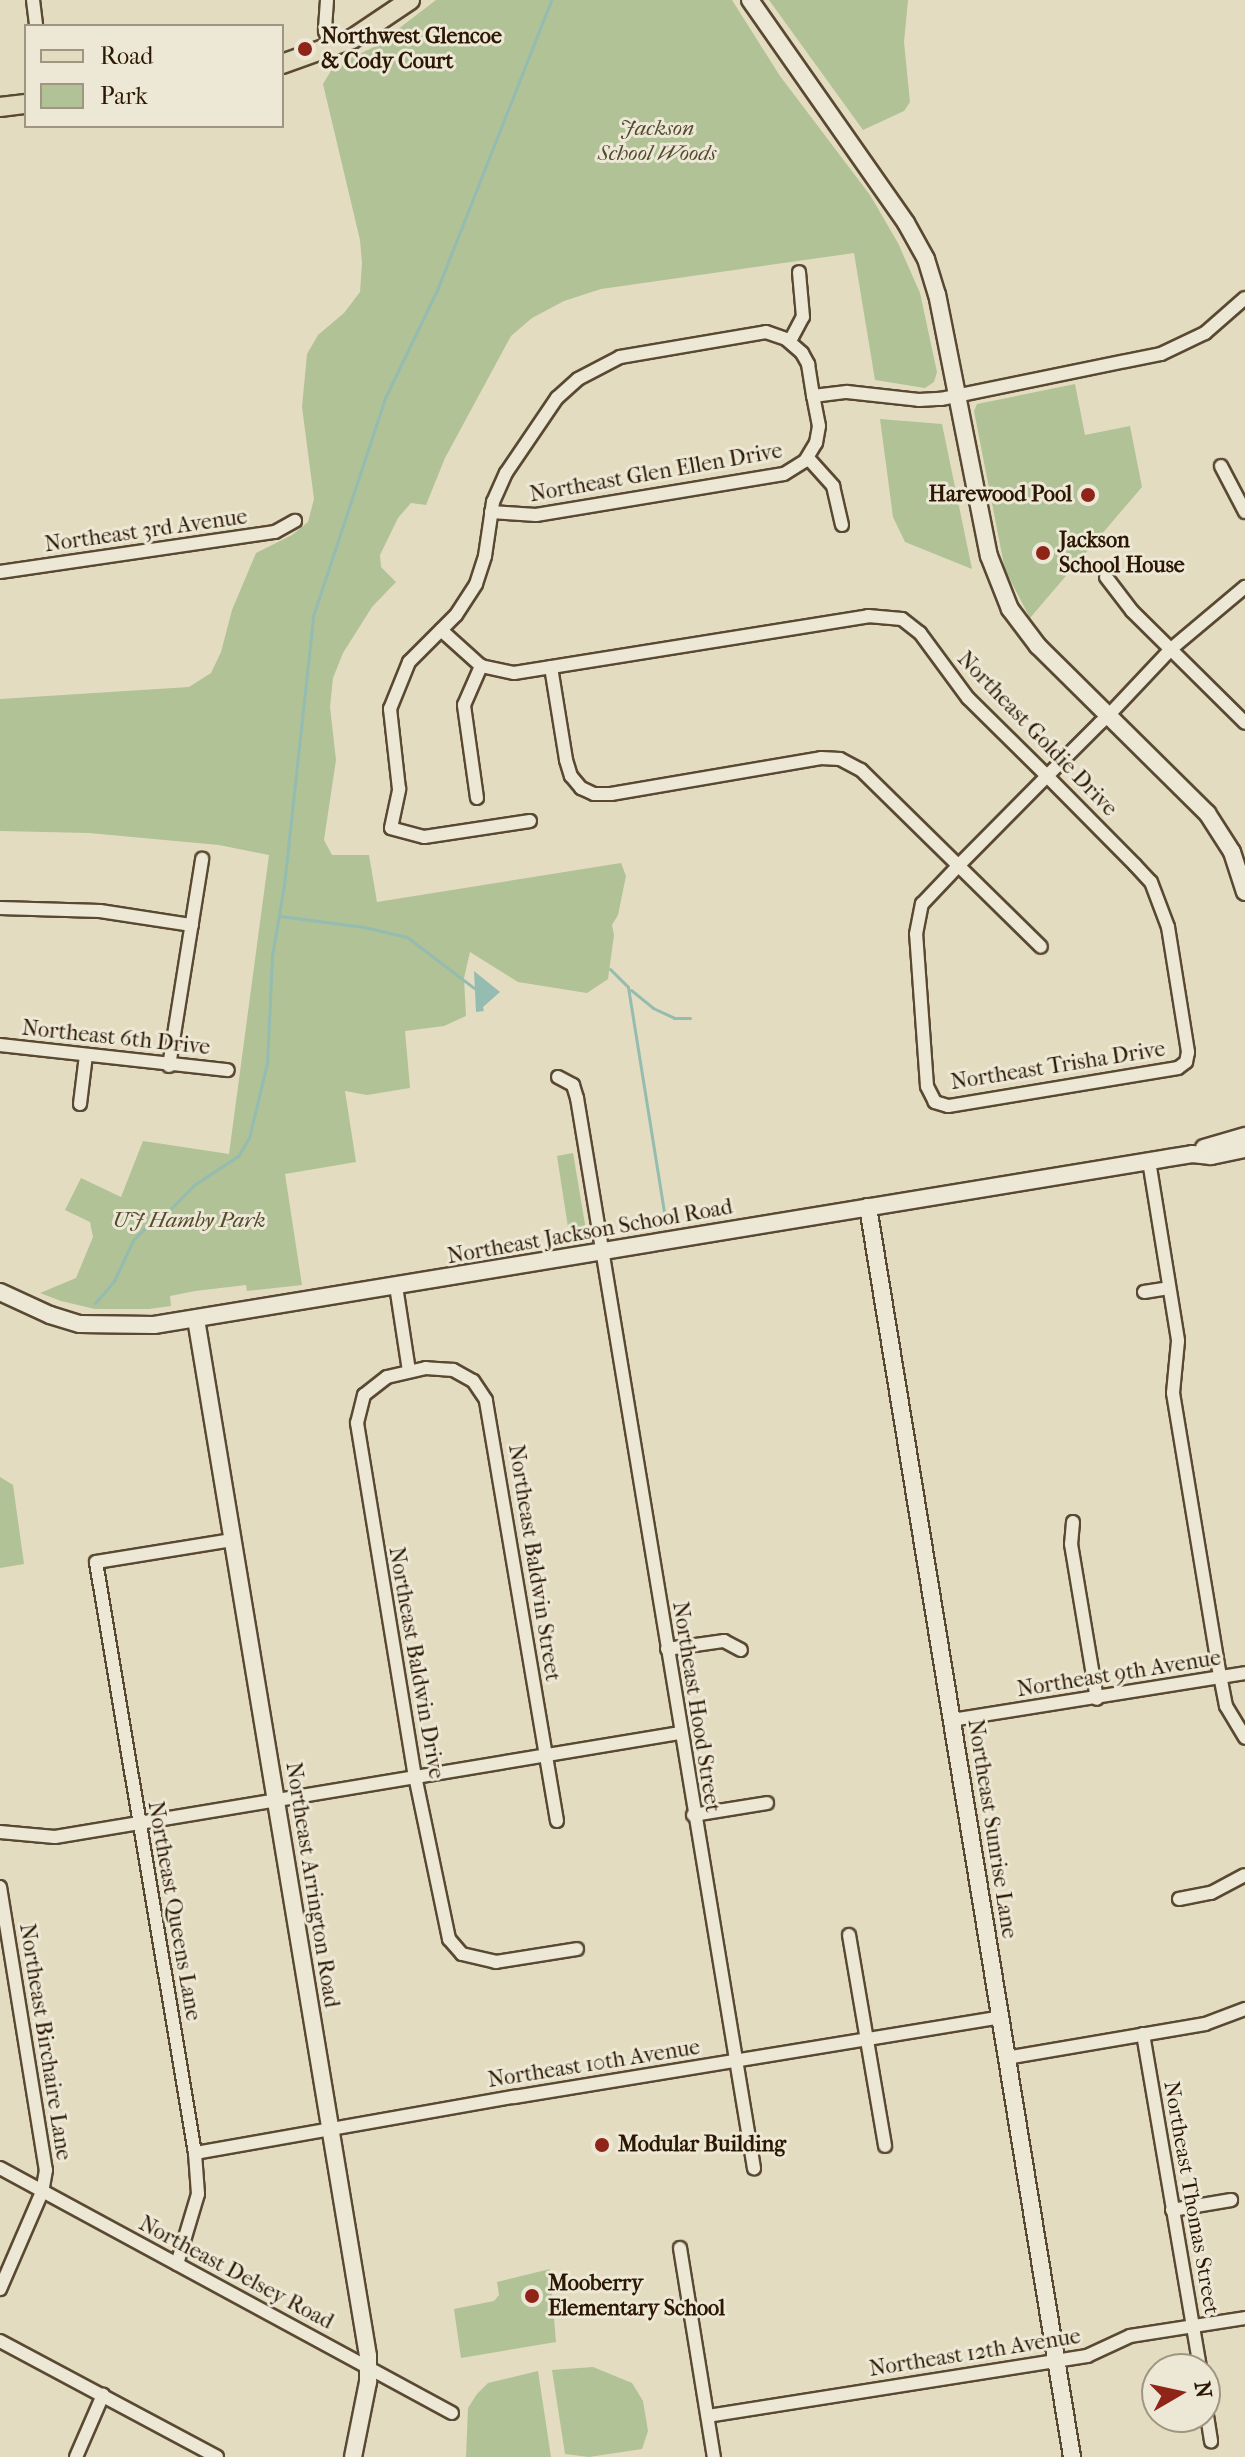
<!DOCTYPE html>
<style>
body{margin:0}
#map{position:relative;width:1245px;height:2457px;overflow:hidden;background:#e4dcc0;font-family:"IM FELL French Canon",serif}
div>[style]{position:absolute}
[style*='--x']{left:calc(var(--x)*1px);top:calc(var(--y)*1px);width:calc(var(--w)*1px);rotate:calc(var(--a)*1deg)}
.green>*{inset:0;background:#b0c296}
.water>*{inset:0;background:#95bcb0}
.stream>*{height:3px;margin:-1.5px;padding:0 1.5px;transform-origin:1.5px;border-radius:1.5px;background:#95bcb0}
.roads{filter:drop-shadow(2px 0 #5a4932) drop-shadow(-2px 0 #5a4932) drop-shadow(0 2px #5a4932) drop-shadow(0 -2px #5a4932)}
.street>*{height:12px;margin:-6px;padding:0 6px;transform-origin:6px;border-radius:6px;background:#ede8d6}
.secondary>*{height:16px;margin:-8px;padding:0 8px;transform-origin:8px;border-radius:8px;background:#ede8d6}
.primary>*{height:18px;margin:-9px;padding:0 9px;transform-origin:9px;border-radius:9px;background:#e4dcc0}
.dots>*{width:22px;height:22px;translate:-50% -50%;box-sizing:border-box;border:4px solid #ede8d6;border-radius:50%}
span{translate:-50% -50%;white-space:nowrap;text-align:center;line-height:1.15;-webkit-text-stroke:6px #ede8d6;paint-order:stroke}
.poi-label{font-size:22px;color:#2c1802;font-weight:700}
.left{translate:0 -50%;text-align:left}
.right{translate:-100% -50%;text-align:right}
.park-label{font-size:22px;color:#544b2e;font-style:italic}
.street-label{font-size:22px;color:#2c1802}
.legend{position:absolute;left:24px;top:24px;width:260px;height:104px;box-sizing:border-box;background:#ede8d6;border:2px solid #a09581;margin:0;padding:10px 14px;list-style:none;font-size:24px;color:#2c1802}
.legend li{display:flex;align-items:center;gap:16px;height:40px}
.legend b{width:40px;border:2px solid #a09581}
.north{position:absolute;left:1141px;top:2353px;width:80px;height:80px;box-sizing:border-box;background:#ede8d6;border:2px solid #a09581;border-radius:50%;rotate:81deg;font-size:22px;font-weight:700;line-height:32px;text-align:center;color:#2c1802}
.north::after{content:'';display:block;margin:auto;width:28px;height:36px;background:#8f2418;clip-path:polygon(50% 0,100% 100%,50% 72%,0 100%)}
</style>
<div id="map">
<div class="green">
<div style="clip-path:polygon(436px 0,732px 0,780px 76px,870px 195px,898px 243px,920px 293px,937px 372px,934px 382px,925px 388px,875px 380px,854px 253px,601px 289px,564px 301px,532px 318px,511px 336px,445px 458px,426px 505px,411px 503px,398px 518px,380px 555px,381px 567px,396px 582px,372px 607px,343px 653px,333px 678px,330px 707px,336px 760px,324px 840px,332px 855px,369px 855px,377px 902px,621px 863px,626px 876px,618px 915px,612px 925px,614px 935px,608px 979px,587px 993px,518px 982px,470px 952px,464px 978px,466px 1016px,444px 1026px,405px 1031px,410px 1088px,367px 1095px,345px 1091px,356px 1162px,285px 1174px,302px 1285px,247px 1291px,246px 1285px,195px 1291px,170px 1296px,171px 1306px,149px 1309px,95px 1309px,61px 1301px,40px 1293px,76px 1278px,93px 1237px,90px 1222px,65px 1210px,81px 1178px,121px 1197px,143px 1141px,229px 1154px,269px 855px,219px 845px,89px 833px,0 831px,0 699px,189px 687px,211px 673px,221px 652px,232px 610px,256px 553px,292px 535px,308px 522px,314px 499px,302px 407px,307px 354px,318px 335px,344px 313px,360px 292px,362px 263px,360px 240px,323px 84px,334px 66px,376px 46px)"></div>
<div style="clip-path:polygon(769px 0,908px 0,904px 42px,910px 102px,904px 111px,863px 130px)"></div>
<div style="clip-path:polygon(1075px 384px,1085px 435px,1130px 426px,1142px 487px,1030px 618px,1005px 570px,974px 411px,977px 404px)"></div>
<div style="clip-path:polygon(880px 419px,942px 424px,972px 569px,905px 542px,893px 517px)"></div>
<div style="clip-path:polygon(573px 1153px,586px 1230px,582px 1237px,570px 1240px,557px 1156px)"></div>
<div style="clip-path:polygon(0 1477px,13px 1485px,24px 1564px,0 1568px)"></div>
<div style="clip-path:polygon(550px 2269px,556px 2342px,461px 2358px,454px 2309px,494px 2301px,499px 2295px,497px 2282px)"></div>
<div style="clip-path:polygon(593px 2367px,632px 2383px,643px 2401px,648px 2431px,642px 2449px,589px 2457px,565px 2454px,552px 2370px)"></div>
<div style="clip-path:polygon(538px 2371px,551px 2457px,466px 2457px,468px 2408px,477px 2394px,488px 2383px)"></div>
</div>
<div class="water">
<div style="clip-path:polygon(474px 971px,500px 992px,483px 1007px,484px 1011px,476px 1012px)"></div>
</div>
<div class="stream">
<div style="--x:280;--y:916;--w:85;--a:7.5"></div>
<div style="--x:364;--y:927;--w:44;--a:13.1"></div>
<div style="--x:407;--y:937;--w:84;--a:37.3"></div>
<div style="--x:610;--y:969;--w:25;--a:45"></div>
<div style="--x:628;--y:987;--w:233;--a:80.9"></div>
<div style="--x:631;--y:990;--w:28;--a:39"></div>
<div style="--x:653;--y:1008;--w:23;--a:25"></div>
<div style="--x:674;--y:1018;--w:16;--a:0"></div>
<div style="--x:95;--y:1303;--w:29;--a:-49"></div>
<div style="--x:114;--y:1281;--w:45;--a:-65.1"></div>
<div style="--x:133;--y:1240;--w:24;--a:-45"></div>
<div style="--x:150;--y:1223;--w:12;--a:-20"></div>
<div style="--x:161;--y:1219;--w:47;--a:-45.9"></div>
<div style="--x:194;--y:1185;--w:53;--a:-33.4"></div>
<div style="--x:238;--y:1156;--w:21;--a:-59"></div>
<div style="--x:249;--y:1138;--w:77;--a:-76.5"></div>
<div style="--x:267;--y:1063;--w:107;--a:-87.3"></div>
<div style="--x:272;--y:956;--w:72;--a:-80.4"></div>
<div style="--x:284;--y:885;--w:271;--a:-83.8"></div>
<div style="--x:313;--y:616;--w:230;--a:-71.7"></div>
<div style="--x:385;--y:398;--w:120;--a:-64.3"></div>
<div style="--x:437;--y:290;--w:312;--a:-68.5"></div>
</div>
<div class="roads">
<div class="street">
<div style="--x:33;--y:0;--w:26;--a:83"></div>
<div style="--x:327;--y:0;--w:31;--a:94"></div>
<div style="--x:325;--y:31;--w:19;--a:69"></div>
<div style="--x:790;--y:341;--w:27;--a:-62"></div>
<div style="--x:803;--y:317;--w:45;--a:-95.1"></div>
<div style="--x:808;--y:458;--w:38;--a:48"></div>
<div style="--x:833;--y:486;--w:40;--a:77"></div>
<div style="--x:1221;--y:466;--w:52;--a:62.4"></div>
<div style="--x:491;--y:512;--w:45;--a:3.8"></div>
<div style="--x:536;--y:515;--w:251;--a:-9.4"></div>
<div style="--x:784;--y:474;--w:25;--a:-32"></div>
<div style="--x:805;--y:461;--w:21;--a:-59"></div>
<div style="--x:816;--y:443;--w:17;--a:-80"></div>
<div style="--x:819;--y:426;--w:31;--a:-101"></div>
<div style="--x:0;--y:572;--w:278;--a:-8.3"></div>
<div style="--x:275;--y:532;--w:23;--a:-29"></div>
<div style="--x:1106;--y:577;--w:43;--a:52.6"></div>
<div style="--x:1132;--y:611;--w:159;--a:44.7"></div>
<div style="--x:441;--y:630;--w:54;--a:42"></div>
<div style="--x:481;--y:666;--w:34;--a:12"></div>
<div style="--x:514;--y:673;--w:359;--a:-9.1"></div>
<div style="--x:868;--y:616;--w:34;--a:5"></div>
<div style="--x:902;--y:619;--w:23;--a:38"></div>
<div style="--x:920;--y:633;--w:81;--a:53.6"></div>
<div style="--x:968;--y:698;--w:111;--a:44.6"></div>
<div style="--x:1047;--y:776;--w:125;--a:45.3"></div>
<div style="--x:1135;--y:865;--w:23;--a:47"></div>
<div style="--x:1151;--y:882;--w:48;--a:69.3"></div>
<div style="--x:1168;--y:927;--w:127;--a:80.9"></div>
<div style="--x:1188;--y:1052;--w:10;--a:101"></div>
<div style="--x:1186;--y:1062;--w:10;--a:143"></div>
<div style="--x:1178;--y:1068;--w:233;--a:170.6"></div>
<div style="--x:948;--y:1106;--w:14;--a:-163"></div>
<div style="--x:935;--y:1102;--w:18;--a:-117"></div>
<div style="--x:927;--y:1086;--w:152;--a:-94.1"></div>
<div style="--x:916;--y:934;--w:31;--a:-79"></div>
<div style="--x:922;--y:904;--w:54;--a:-46.5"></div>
<div style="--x:959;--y:865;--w:125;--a:-45.3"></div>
<div style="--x:1047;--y:776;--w:75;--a:-45"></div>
<div style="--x:1100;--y:723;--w:8;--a:-40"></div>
<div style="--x:1106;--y:718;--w:95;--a:-46.7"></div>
<div style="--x:1171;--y:649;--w:97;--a:-40"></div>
<div style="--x:551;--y:667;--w:94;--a:80.8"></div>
<div style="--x:566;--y:760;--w:17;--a:73"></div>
<div style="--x:571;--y:776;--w:16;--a:50"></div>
<div style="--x:581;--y:788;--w:14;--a:25"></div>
<div style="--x:594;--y:794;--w:17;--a:0"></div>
<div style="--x:611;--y:794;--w:213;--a:-9.7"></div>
<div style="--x:821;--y:758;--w:19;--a:3"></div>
<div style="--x:840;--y:759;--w:24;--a:28"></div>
<div style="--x:861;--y:770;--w:252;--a:44.5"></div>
<div style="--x:477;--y:798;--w:94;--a:-98"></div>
<div style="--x:464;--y:705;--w:43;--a:-66.4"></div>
<div style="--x:530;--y:821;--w:107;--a:171.4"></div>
<div style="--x:424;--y:837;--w:34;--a:-165"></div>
<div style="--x:391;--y:828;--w:40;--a:-78"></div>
<div style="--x:399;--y:789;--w:81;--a:-96.4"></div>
<div style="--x:390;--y:709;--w:51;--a:-68"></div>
<div style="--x:409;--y:662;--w:66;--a:-45"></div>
<div style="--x:456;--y:615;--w:37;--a:-57"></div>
<div style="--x:476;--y:584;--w:29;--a:-72"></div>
<div style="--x:485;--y:556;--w:55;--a:-81.6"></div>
<div style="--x:493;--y:502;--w:32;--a:-66"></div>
<div style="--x:506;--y:473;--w:91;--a:-55.8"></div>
<div style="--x:557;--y:398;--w:28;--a:-42"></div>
<div style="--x:578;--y:379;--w:47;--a:-27.6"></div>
<div style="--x:620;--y:357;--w:148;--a:-9.7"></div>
<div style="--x:766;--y:332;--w:21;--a:19"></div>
<div style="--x:786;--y:339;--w:21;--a:41"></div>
<div style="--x:802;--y:353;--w:13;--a:61"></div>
<div style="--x:808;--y:364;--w:32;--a:81"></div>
<div style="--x:813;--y:396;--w:34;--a:-7"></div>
<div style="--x:847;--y:392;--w:72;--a:6.3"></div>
<div style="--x:919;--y:400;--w:22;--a:-3"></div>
<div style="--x:941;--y:399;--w:225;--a:-11.6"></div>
<div style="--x:1161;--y:354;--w:49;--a:-25.5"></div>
<div style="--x:1205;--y:333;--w:53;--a:-41.2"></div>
<div style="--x:0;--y:908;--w:100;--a:1.7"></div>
<div style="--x:100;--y:911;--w:93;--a:8.7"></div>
<div style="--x:0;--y:1045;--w:229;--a:6.3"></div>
<div style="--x:169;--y:1066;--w:210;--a:-80.9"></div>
<div style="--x:558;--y:1077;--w:17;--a:28"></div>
<div style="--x:573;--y:1085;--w:14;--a:73"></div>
<div style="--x:577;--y:1098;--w:1085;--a:80.61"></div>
<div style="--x:80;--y:1104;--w:49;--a:-83"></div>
<div style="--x:1149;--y:1161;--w:182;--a:80.8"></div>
<div style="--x:1178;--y:1341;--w:52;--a:95.5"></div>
<div style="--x:1173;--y:1393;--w:276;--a:80.6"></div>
<div style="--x:1218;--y:1665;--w:42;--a:79"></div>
<div style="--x:1226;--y:1706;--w:37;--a:59"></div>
<div style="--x:396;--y:1286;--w:86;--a:81.3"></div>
<div style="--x:1144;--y:1292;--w:25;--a:-9"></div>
<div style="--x:1073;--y:1522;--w:22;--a:95"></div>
<div style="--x:1071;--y:1544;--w:157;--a:80.5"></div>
<div style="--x:667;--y:1649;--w:58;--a:-8"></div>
<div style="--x:724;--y:1641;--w:19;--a:28"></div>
<div style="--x:952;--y:1720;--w:297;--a:-9.1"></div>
<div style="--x:693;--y:1815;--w:75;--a:-9.2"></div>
<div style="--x:557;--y:1821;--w:427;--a:-99.6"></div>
<div style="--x:486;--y:1400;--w:23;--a:-124"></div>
<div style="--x:473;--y:1381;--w:23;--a:-151"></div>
<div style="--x:453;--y:1370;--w:27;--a:-176"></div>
<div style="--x:426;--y:1368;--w:40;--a:167"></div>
<div style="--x:387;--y:1377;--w:29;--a:142"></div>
<div style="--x:364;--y:1395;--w:29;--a:104"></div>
<div style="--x:357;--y:1423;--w:358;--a:80.7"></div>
<div style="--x:415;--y:1776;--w:167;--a:78.2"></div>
<div style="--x:449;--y:1939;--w:20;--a:49"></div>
<div style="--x:462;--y:1954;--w:35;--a:13"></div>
<div style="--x:496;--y:1962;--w:82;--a:-9.1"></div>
<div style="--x:0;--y:1832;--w:55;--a:5.2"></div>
<div style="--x:55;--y:1837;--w:634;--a:-9.45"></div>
<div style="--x:0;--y:1887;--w:287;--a:80.8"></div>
<div style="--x:46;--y:2170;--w:22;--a:100"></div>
<div style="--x:42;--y:2192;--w:106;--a:113.4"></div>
<div style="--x:1179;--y:1899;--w:33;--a:-11"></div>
<div style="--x:1211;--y:1893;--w:38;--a:-28"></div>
<div style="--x:849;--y:1935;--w:214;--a:80.3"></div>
<div style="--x:1143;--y:2034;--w:340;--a:80.3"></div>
<div style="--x:1006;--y:2058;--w:202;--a:-9.7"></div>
<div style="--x:1205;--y:2024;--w:43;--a:-20.6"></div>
<div style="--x:195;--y:2153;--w:324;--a:-10"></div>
<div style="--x:514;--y:2097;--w:491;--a:-9.3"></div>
<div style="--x:0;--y:2168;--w:514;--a:28.46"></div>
<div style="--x:1172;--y:2210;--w:60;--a:-9.6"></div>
<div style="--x:680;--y:2248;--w:212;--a:80.8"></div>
<div style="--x:177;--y:2264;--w:73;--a:-73.3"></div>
<div style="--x:198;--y:2194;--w:41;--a:-94.2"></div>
<div style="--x:195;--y:2153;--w:599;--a:-99.51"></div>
<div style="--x:96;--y:1562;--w:138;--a:-9.2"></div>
<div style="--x:0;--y:2341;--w:246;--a:28.1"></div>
<div style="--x:1205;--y:2403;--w:39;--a:81"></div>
<div style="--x:708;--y:2416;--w:384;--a:-9"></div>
<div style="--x:1087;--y:2356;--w:47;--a:-24.9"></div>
<div style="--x:1130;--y:2336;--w:116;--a:-8.9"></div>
<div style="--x:76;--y:2457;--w:68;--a:-66.5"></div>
</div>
<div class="secondary">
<div style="--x:750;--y:0;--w:272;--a:55"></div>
<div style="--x:906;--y:223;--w:41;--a:60.9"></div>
<div style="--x:926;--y:259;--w:37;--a:73"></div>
<div style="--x:937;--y:294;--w:267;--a:78.8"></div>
<div style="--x:989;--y:556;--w:57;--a:68.4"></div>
<div style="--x:1010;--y:609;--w:46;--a:52.9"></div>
<div style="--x:1038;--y:646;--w:238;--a:44.7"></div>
<div style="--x:1207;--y:813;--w:46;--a:57.3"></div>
<div style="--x:1232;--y:852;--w:42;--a:72"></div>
<div style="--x:1204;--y:1148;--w:43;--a:-16.3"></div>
<div style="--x:868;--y:1207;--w:1267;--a:80.73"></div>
<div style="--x:0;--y:1292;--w:55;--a:24.7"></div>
<div style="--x:50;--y:1315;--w:31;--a:17"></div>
<div style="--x:80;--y:1324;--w:74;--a:0.8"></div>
<div style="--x:154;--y:1325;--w:1052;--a:-9.35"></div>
<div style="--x:1192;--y:1154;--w:19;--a:6"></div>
<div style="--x:1211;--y:1156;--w:35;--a:-12"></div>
<div style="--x:196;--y:1319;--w:1051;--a:80.58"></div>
<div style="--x:368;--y:2356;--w:26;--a:90"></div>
<div style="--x:368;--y:2382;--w:76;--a:101.3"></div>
</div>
<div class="primary">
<div style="--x:282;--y:64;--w:74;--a:-19.7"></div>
<div style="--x:352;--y:39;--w:70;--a:-33.9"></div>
<div style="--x:0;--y:107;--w:26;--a:-7"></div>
</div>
</div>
<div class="dots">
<div style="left:305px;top:49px;background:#8f2418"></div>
<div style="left:1088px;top:495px;background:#8f2418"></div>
<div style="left:1043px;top:553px;background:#8f2418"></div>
<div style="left:602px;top:2145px;background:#8f2418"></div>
<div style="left:532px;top:2296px;background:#8f2418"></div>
</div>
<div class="poi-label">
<span class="left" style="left:321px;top:49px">Northwest Glencoe<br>&amp; Cody Court</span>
<span class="right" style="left:1072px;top:495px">Harewood Pool</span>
<span class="left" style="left:1059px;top:553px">Jackson<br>School House</span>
<span class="left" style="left:618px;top:2145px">Modular Building</span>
<span class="left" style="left:548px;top:2296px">Mooberry<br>Elementary School</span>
</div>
<div class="park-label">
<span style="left:657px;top:141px">Jackson<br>School Woods</span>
<span style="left:189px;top:1221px">UJ Hamby Park</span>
</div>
<div class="street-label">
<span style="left:656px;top:473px;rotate:-10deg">Northeast Glen Ellen Drive</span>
<span style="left:146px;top:531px;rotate:-8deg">Northeast 3rd Avenue</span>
<span style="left:1037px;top:734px;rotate:46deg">Northeast Goldie Drive</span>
<span style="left:116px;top:1038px;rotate:6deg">Northeast 6th Drive</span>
<span style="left:1058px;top:1066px;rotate:-9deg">Northeast Trisha Drive</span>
<span style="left:590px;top:1232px;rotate:-10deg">Northeast Jackson School Road</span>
<span style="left:534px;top:1563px;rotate:81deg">Northeast Baldwin Street</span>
<span style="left:416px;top:1663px;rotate:80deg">Northeast Baldwin Drive</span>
<span style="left:1119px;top:1674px;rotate:-9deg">Northeast 9th Avenue</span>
<span style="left:696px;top:1707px;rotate:81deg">Northeast Hood Street</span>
<span style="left:992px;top:1829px;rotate:81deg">Northeast Sunrise Lane</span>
<span style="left:312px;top:1885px;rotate:81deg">Northeast Arrington Road</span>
<span style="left:174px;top:1911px;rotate:80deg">Northeast Queens Lane</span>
<span style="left:45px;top:2042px;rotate:81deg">Northeast Birchaire Lane</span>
<span style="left:594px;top:2064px;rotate:-9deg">Northeast 10th Avenue</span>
<span style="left:1191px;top:2198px;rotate:80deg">Northeast Thomas Street</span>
<span style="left:236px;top:2273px;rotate:28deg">Northeast Delsey Road</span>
<span style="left:975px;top:2353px;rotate:-9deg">Northeast 12th Avenue</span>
</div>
<ul class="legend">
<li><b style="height:10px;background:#e4dcc0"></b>Road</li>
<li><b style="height:22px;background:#b0c296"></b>Park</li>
</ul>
<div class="north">N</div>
</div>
